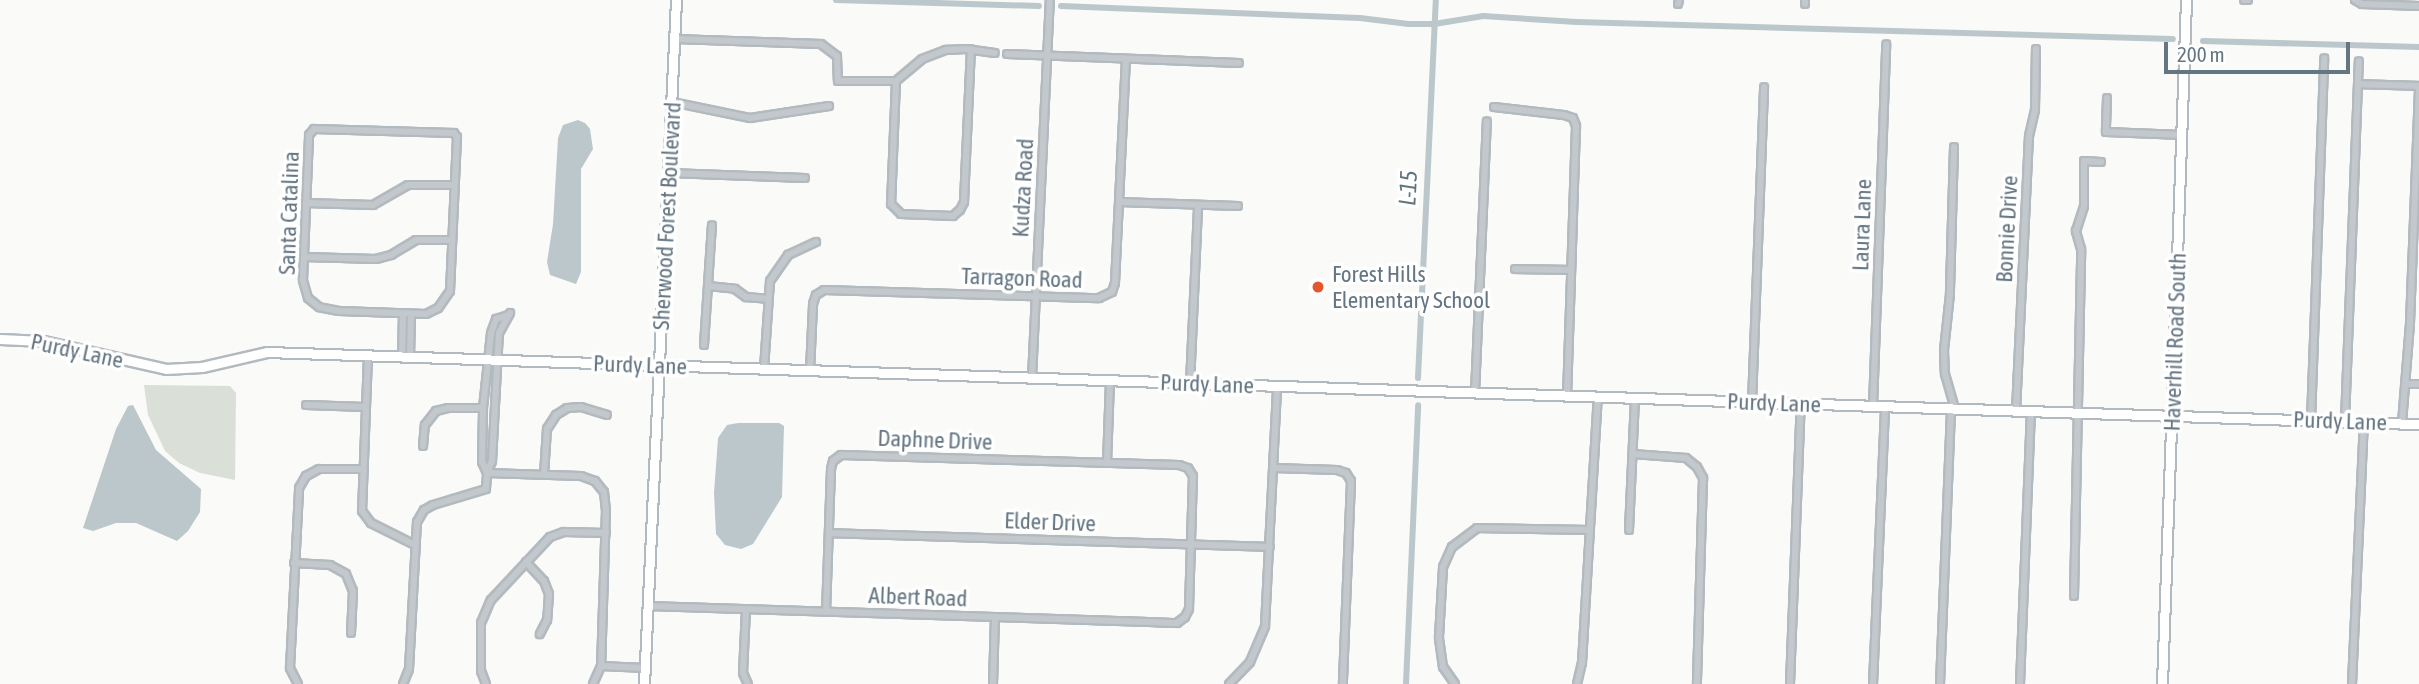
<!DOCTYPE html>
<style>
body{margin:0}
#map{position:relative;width:2419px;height:684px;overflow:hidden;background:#fafaf8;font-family:"Asap Condensed",sans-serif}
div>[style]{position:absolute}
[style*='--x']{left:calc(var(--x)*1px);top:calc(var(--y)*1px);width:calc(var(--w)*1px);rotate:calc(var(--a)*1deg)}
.green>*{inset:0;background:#dadfd7}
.water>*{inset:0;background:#bbc7cb}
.canal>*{height:6px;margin:-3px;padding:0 3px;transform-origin:3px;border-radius:3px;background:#bbc7cb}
.roads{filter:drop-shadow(2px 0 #b3babf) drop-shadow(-2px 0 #b3babf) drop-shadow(0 2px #b3babf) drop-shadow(0 -2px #b3babf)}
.street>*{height:6px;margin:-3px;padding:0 3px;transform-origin:3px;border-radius:3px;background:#c3c8cc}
.secondary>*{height:9px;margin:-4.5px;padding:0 4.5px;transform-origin:4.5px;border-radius:4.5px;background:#fff}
.dots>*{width:19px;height:19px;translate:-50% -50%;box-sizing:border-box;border:4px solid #fff;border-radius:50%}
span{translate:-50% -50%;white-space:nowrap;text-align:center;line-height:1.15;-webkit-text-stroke:7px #fff;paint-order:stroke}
.street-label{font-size:23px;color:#657683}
.poi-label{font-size:23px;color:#657683}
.left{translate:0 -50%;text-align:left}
.water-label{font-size:24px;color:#60757c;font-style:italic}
.scale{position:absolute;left:2164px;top:42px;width:186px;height:32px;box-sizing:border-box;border:4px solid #657683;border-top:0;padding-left:9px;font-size:21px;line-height:24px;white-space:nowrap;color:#657683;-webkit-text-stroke:5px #fff;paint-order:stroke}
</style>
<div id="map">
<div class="green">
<div style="clip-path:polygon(144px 385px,230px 386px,236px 393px,235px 480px,200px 473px,179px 463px,165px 451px,148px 415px)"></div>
</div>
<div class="water">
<div style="clip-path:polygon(578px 120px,585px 123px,590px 129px,593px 149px,581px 169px,581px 272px,576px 284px,550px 275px,547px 262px,553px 224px,558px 138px,563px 125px)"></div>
<div style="clip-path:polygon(133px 405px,156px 450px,201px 489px,200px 512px,188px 531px,177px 541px,136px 523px,116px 523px,93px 531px,83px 528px,116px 429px,128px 406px)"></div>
<div style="clip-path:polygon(738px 423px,779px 423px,784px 426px,782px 497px,753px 544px,741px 549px,725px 545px,716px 534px,714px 493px,718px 438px,727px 425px)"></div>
</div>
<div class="canal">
<div style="--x:836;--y:0;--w:203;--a:1.7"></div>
<div style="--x:1061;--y:6;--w:299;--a:2.3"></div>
<div style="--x:1360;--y:18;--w:49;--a:7"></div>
<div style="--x:1409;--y:24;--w:25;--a:0"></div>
<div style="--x:1434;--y:24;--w:50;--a:-9.3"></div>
<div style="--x:1483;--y:16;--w:94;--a:3.7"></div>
<div style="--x:1577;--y:22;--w:596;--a:1.63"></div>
<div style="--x:2203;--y:41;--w:216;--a:1.6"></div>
<div style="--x:1418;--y:378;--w:378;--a:-87.3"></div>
<div style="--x:1406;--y:684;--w:279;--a:-87.5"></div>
</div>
<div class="roads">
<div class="street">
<div style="--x:1805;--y:0;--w:4;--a:90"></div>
<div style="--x:2244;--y:0;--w:4;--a:0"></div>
<div style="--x:2355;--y:0;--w:8;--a:30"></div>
<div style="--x:2362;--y:4;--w:57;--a:2"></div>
<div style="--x:1678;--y:4;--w:4;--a:-76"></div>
<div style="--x:675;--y:39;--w:146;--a:2"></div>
<div style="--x:821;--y:44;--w:20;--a:37"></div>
<div style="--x:837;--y:56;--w:25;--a:88"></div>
<div style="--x:838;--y:81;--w:58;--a:0"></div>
<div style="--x:896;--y:81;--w:34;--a:-40"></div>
<div style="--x:922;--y:59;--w:26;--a:-21"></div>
<div style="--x:946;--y:50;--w:20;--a:-3"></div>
<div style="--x:966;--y:49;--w:29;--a:8"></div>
<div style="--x:1007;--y:54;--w:232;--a:2.2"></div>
<div style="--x:896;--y:81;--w:123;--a:92.3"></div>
<div style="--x:891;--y:204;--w:14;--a:45"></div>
<div style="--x:901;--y:214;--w:52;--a:2.2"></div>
<div style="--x:953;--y:216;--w:9;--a:-41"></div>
<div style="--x:960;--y:210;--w:9;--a:-63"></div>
<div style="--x:964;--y:202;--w:153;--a:-87.4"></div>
<div style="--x:2358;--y:84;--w:61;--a:1.9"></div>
<div style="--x:2107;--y:98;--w:34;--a:92"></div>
<div style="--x:2106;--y:132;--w:77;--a:2.2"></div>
<div style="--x:672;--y:102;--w:80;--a:11.6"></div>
<div style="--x:750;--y:118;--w:80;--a:-8.6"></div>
<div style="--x:1494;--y:107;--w:70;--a:6.5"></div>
<div style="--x:1564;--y:115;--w:9;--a:18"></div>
<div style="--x:1573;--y:118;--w:9;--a:69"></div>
<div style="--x:1576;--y:126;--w:270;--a:91.9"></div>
<div style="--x:314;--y:129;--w:140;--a:1.6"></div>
<div style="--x:454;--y:133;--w:5;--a:53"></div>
<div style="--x:457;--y:137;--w:154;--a:92.6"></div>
<div style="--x:450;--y:291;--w:21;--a:125"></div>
<div style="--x:438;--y:308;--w:13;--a:153"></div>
<div style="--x:426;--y:314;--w:87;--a:-178"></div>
<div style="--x:339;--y:311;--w:20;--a:-169"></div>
<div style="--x:319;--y:307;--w:14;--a:-141"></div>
<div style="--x:308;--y:298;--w:19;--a:-106"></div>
<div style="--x:303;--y:280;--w:145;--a:-87.6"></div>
<div style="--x:309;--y:135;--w:8;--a:-50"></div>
<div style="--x:1954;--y:147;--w:147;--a:91.6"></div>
<div style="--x:1950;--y:294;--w:56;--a:96.1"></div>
<div style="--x:1944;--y:350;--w:24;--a:88"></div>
<div style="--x:1945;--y:374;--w:36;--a:74"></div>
<div style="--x:669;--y:173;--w:136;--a:2.1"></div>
<div style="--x:1119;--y:202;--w:119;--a:1.9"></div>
<div style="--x:306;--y:203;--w:67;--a:1.7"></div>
<div style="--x:373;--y:205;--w:40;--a:-29.7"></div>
<div style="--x:408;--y:185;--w:46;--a:0"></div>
<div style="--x:304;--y:257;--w:72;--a:1.6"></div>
<div style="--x:376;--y:259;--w:16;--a:-15"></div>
<div style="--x:391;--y:255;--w:29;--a:-31"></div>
<div style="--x:416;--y:240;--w:36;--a:0"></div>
<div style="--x:1515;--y:269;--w:56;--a:1"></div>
<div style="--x:708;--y:286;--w:27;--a:6"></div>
<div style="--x:735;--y:289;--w:14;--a:36"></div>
<div style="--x:746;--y:297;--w:21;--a:5"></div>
<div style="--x:704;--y:345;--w:120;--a:-86.2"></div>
<div style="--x:368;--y:356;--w:155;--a:92.2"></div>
<div style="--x:362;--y:511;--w:15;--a:53"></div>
<div style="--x:371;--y:523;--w:49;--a:26.6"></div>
<div style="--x:402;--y:357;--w:43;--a:-88.7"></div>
<div style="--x:410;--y:357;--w:43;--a:-88.7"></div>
<div style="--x:764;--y:369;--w:88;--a:-86.1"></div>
<div style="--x:770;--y:281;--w:32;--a:-55"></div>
<div style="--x:788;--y:255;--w:31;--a:-25"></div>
<div style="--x:810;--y:371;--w:67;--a:-87.4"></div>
<div style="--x:813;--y:304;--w:9;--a:-72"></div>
<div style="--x:816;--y:295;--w:9;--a:-32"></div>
<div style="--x:824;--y:290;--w:275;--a:1.7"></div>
<div style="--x:1099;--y:298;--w:14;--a:-25"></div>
<div style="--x:1112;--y:292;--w:9;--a:-72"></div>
<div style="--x:1115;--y:283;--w:224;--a:-87.2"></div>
<div style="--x:1032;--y:378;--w:378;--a:-87.3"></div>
<div style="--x:1190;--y:384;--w:179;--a:-87.4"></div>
<div style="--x:2406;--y:384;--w:13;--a:0"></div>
<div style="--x:1475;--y:393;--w:272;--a:-87.5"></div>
<div style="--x:1752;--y:402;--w:315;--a:-87.8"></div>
<div style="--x:306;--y:405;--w:59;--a:1.9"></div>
<div style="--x:1873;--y:406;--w:362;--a:-87.9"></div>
<div style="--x:2016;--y:411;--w:275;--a:-87.3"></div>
<div style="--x:2029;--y:136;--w:27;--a:-77"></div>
<div style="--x:2035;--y:110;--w:61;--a:-89.1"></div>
<div style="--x:2311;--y:420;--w:362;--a:-87.9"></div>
<div style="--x:2345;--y:421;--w:360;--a:-87.8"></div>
<div style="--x:2402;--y:423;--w:100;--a:-85.4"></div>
<div style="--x:2410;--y:323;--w:237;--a:-87.8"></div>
<div style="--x:423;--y:446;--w:21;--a:-85"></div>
<div style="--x:425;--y:425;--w:18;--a:-52"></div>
<div style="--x:436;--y:411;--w:12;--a:-14"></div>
<div style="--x:448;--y:408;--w:35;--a:0"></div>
<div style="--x:1633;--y:454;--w:53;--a:4.3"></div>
<div style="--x:1686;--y:458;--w:14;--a:39"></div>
<div style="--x:1697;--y:467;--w:13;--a:61"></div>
<div style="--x:1703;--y:478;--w:206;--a:91.7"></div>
<div style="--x:1107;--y:463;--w:82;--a:-87.9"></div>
<div style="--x:1274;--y:468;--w:63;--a:1.8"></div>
<div style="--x:1337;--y:470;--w:9;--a:18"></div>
<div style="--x:1346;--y:473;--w:9;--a:58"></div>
<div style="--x:1351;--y:481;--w:203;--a:92.3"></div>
<div style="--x:487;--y:473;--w:94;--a:1.8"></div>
<div style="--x:581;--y:476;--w:15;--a:20"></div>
<div style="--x:595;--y:481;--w:14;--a:51"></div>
<div style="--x:604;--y:492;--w:18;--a:84"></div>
<div style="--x:606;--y:510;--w:156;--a:91.8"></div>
<div style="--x:601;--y:666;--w:20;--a:114"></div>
<div style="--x:487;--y:473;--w:12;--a:-114"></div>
<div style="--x:482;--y:462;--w:54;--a:-88.9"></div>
<div style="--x:483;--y:408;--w:75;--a:-83.9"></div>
<div style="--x:491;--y:333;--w:15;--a:-70"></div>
<div style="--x:496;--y:319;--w:13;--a:-18"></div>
<div style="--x:544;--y:475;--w:46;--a:-86.3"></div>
<div style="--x:547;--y:429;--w:17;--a:-57"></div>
<div style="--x:556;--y:415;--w:13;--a:-32"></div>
<div style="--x:567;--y:408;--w:14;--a:-4"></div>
<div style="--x:581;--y:407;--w:27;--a:17"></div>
<div style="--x:1629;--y:530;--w:132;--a:-87.4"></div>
<div style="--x:829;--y:533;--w:441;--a:1.8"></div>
<div style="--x:526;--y:562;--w:26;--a:47"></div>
<div style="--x:544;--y:581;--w:14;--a:69"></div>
<div style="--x:549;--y:594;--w:26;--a:94"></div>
<div style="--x:547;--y:620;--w:16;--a:117"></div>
<div style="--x:294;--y:563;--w:36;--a:3"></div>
<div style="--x:330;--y:565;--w:18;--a:29"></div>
<div style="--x:346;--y:574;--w:18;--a:68"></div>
<div style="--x:353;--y:591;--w:42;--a:92.7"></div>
<div style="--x:2074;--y:596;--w:347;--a:-88.8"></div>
<div style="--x:2081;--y:249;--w:19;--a:-106"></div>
<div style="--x:2076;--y:231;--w:26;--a:-72"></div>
<div style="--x:2084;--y:206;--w:45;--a:-90"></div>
<div style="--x:2084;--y:161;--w:17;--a:3"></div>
<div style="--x:648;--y:606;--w:347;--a:1.8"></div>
<div style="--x:995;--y:617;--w:178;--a:1.9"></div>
<div style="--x:1173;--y:623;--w:4;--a:0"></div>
<div style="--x:1177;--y:623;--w:10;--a:-37"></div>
<div style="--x:1185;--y:617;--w:9;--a:-63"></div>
<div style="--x:1189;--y:609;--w:133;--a:-88.3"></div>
<div style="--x:1193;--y:476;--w:9;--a:-122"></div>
<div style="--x:1188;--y:468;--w:9;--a:-162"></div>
<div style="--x:1179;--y:465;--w:338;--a:-178.3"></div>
<div style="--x:841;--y:455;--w:10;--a:143"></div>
<div style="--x:833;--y:461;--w:8;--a:104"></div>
<div style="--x:831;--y:469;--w:143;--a:92"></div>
<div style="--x:746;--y:609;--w:64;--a:92.7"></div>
<div style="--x:743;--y:673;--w:12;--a:66"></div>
<div style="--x:601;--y:666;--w:44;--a:2.6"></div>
<div style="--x:298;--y:684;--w:18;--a:-117"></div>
<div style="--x:290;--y:668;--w:180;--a:-87.1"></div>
<div style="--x:299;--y:488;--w:14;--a:-60"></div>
<div style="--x:306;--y:476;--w:15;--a:-28"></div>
<div style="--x:319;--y:469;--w:43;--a:0"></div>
<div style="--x:403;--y:684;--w:16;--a:-68"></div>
<div style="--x:409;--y:669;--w:147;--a:-86.9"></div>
<div style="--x:417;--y:522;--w:14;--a:-60"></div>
<div style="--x:424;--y:510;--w:10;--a:-29"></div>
<div style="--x:433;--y:505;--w:55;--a:-16.8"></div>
<div style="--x:486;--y:489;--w:16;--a:-86"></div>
<div style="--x:487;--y:473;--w:13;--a:-67"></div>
<div style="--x:492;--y:461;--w:128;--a:-86.9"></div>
<div style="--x:499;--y:333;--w:23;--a:-61"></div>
<div style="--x:486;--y:684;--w:14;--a:-111"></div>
<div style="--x:481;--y:671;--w:48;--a:-90"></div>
<div style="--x:481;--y:623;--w:25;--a:-67"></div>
<div style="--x:491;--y:600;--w:86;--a:-46.9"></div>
<div style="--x:550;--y:537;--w:15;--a:-20"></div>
<div style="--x:564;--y:532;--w:42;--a:1.4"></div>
<div style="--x:993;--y:684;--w:67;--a:-88.3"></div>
<div style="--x:1229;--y:684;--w:30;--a:-46"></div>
<div style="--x:1250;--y:662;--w:39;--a:-67"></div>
<div style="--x:1265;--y:626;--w:239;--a:-87.1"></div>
<div style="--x:1455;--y:684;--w:21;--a:-125"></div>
<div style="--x:1443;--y:667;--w:30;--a:-98"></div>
<div style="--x:1439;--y:637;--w:70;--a:-86.7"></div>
<div style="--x:1443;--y:567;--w:22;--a:-66"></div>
<div style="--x:1452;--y:547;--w:31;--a:-37"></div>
<div style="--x:1477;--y:528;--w:111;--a:1"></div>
<div style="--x:1577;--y:684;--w:22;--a:-77"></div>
<div style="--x:1582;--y:663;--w:266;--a:-86.6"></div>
<div style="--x:1790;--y:684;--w:280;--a:-87.8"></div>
<div style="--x:1873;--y:684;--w:277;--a:-87.5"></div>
<div style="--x:1940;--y:684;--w:275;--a:-87.7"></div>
<div style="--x:2020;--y:684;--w:272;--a:-87.7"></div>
<div style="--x:2352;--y:684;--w:262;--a:-87.4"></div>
</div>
<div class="secondary">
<div style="--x:0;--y:339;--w:43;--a:2.7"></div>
<div style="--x:43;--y:341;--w:126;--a:12.8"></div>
<div style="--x:166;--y:369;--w:36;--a:-3"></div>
<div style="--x:202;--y:367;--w:67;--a:-13"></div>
<div style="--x:267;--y:352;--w:2153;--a:1.92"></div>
<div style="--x:644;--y:684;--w:685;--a:-87.32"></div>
<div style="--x:2162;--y:684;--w:684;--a:-87.99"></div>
</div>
</div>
<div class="dots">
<div style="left:1318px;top:287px;background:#e4572e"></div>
</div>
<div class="street-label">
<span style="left:1023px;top:188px;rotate:-87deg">Kudza Road</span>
<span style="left:289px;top:213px;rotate:-88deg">Santa Catalina</span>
<span style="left:667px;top:216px;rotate:-87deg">Sherwood Forest Boulevard</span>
<span style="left:1862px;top:225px;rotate:-88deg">Laura Lane</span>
<span style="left:2007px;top:229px;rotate:-87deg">Bonnie Drive</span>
<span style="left:1022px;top:278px;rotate:2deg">Tarragon Road</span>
<span style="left:2175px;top:342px;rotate:-88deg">Haverhill Road South</span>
<span style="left:77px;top:351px;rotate:12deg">Purdy Lane</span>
<span style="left:640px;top:365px;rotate:2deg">Purdy Lane</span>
<span style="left:1207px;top:384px;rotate:2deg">Purdy Lane</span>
<span style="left:1774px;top:403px;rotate:2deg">Purdy Lane</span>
<span style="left:2340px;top:421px;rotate:2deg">Purdy Lane</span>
<span style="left:935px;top:440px;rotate:2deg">Daphne Drive</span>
<span style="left:1050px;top:522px;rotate:2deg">Elder Drive</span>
<span style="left:918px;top:597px;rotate:2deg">Albert Road</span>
</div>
<div class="poi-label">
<span class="left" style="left:1332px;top:287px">Forest Hills<br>Elementary School</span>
</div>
<div class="water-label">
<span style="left:1408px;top:188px;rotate:-87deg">L-15</span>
</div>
<div class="scale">200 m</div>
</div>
